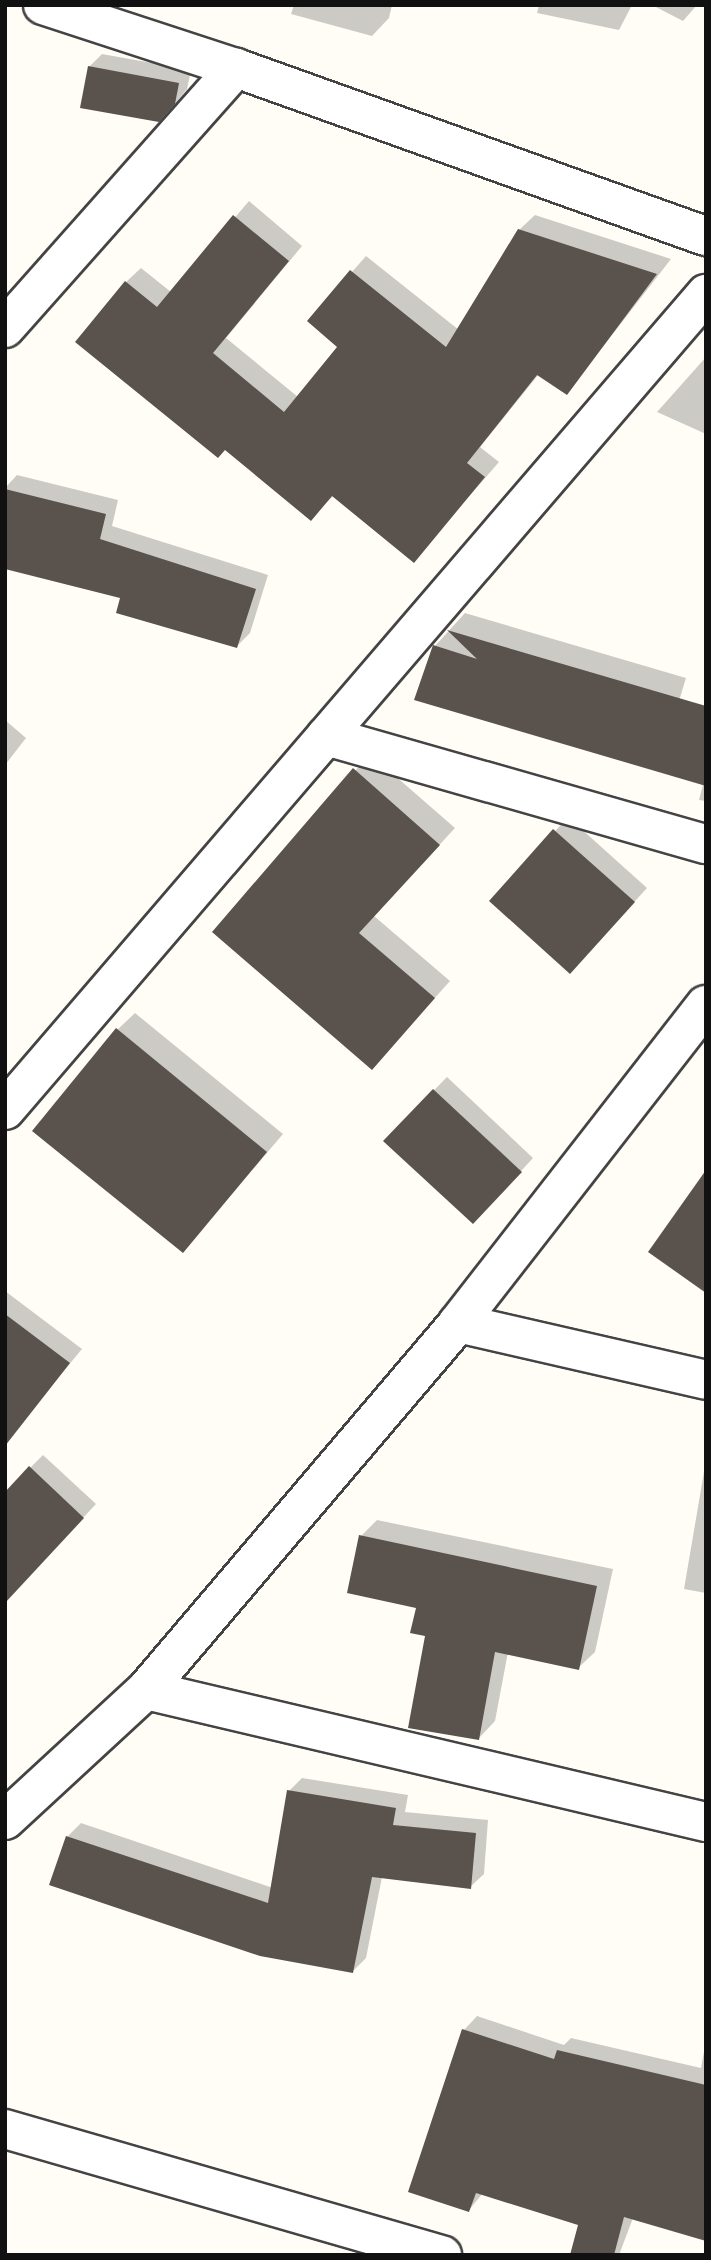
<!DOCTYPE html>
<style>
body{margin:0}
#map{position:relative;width:711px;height:2260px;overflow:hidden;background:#fffdf5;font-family:"Zilla Slab",serif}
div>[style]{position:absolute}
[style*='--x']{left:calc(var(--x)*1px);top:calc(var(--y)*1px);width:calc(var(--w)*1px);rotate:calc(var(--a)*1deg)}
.shadow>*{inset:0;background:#0003}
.building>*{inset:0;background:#5a524d}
.roads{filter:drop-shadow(2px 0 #444) drop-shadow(-2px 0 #444) drop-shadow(0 2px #444) drop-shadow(0 -2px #444)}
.minor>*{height:38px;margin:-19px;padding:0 19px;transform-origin:19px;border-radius:19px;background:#fff}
span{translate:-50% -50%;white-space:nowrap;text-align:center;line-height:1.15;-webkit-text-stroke:7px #fff;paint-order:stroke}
.frame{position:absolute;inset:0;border:7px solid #111;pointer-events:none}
</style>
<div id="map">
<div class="shadow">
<div style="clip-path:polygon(294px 5px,392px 5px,389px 18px,372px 36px,291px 14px)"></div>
<div style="clip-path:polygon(539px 5px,632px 5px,619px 30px,537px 13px)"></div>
<div style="clip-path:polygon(652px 5px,697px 5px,683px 21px)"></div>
<div style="clip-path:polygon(102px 54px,191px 70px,187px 89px,172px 107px,89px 67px)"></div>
<div style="clip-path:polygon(249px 201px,302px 246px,226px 338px,298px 397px,340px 346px,309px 321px,366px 256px,459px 330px,519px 230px,535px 215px,671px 259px,567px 393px,539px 374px,480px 447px,499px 462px,414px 560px,334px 495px,311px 519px,126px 282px,141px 268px,171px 292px)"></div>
<div style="clip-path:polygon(706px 357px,706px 434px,657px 412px)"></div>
<div style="clip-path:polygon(17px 475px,118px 500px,112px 526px,268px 575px,250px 633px,236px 647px,123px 597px,5px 567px,5px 488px)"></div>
<div style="clip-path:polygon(465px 613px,686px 678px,664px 750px,435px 646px)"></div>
<div style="clip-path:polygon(5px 720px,26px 738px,5px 765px)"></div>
<div style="clip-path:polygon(370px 754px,455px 828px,374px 916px,450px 981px,372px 1068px,214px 932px)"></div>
<div style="clip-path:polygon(706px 773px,706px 801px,699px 800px)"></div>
<div style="clip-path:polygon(568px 817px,647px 888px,583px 958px,491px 901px)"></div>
<div style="clip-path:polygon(135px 1013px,283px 1134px,183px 1251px,117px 1030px)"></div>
<div style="clip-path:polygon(447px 1077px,533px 1158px,486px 1209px,385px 1140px)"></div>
<div style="clip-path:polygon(5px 1291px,82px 1349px,23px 1420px,5px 1406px)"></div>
<div style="clip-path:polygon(43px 1455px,96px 1504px,5px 1601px,30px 1468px)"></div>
<div style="clip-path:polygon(706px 1460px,706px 1593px,684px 1589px)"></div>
<div style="clip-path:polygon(377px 1520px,613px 1569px,595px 1652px,578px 1668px,508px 1652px,495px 1721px,479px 1738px,427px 1635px,418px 1607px,361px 1536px)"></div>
<div style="clip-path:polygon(302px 1778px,408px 1795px,405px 1812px,488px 1820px,484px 1874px,470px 1887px,382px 1877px,366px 1958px,353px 1971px,67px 1837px,81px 1823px,273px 1888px,289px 1791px)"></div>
<div style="clip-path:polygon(477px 2016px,564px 2045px,571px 2038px,701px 2068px,706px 2040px,706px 2239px,633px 2218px,619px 2255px,582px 2255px,580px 2223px,483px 2193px,469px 2210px,410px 2191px,464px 2030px)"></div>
</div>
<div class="building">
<div style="clip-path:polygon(88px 66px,179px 83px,175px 104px,159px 122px,80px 108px)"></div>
<div style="clip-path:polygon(233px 215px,289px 261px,213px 353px,284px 412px,337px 347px,307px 321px,350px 270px,446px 347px,518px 229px,657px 274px,567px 395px,537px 375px,467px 463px,485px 477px,414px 563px,332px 496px,311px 521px,225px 450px,218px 458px,75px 342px,125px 281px,157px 307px)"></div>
<div style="clip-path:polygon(5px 489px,106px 514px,100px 539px,256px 589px,237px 648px,116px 613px,120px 598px,5px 569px)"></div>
<div style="clip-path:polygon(447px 630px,706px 706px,706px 786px,414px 700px,433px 645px,477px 659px)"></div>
<div style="clip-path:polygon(353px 768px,440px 845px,359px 933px,435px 998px,372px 1070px,212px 932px)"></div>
<div style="clip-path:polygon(553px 829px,635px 902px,570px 974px,489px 901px)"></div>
<div style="clip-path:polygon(116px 1028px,267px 1152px,183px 1253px,32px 1131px)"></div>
<div style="clip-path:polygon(433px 1089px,522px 1172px,473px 1224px,383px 1141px)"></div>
<div style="clip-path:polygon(706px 1170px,706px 1293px,648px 1252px)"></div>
<div style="clip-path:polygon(5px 1314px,70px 1363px,5px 1446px)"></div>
<div style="clip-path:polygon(29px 1466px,84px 1518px,5px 1603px,5px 1492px)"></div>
<div style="clip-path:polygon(359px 1535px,597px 1586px,579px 1670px,495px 1652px,479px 1740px,408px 1728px,425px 1636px,410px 1633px,416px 1608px,347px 1593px)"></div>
<div style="clip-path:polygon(287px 1790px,396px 1808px,393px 1825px,476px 1833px,471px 1889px,372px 1877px,353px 1973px,260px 1956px,49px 1885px,66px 1836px,268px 1903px)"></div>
<div style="clip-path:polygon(462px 2029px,554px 2059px,557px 2050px,706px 2085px,706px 2241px,624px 2217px,614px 2255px,570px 2255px,578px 2225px,476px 2193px,469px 2212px,408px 2192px)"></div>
</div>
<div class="roads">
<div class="minor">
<div style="--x:43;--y:5;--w:203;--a:18.1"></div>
<div style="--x:236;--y:68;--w:499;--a:19.7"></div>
<div style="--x:5;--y:328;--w:348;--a:-48.4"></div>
<div style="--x:326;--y:736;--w:395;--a:15.9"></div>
<div style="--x:5;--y:1110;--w:1076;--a:-49.34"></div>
<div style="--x:458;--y:1323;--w:254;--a:12.9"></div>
<div style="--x:146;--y:1690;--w:575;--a:13.26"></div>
<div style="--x:5;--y:1820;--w:192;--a:-42.7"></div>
<div style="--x:146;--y:1690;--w:482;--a:-49.6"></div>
<div style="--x:458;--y:1323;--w:403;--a:-52.1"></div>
<div style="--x:5;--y:2129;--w:455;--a:16.1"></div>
</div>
</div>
<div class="frame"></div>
</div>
